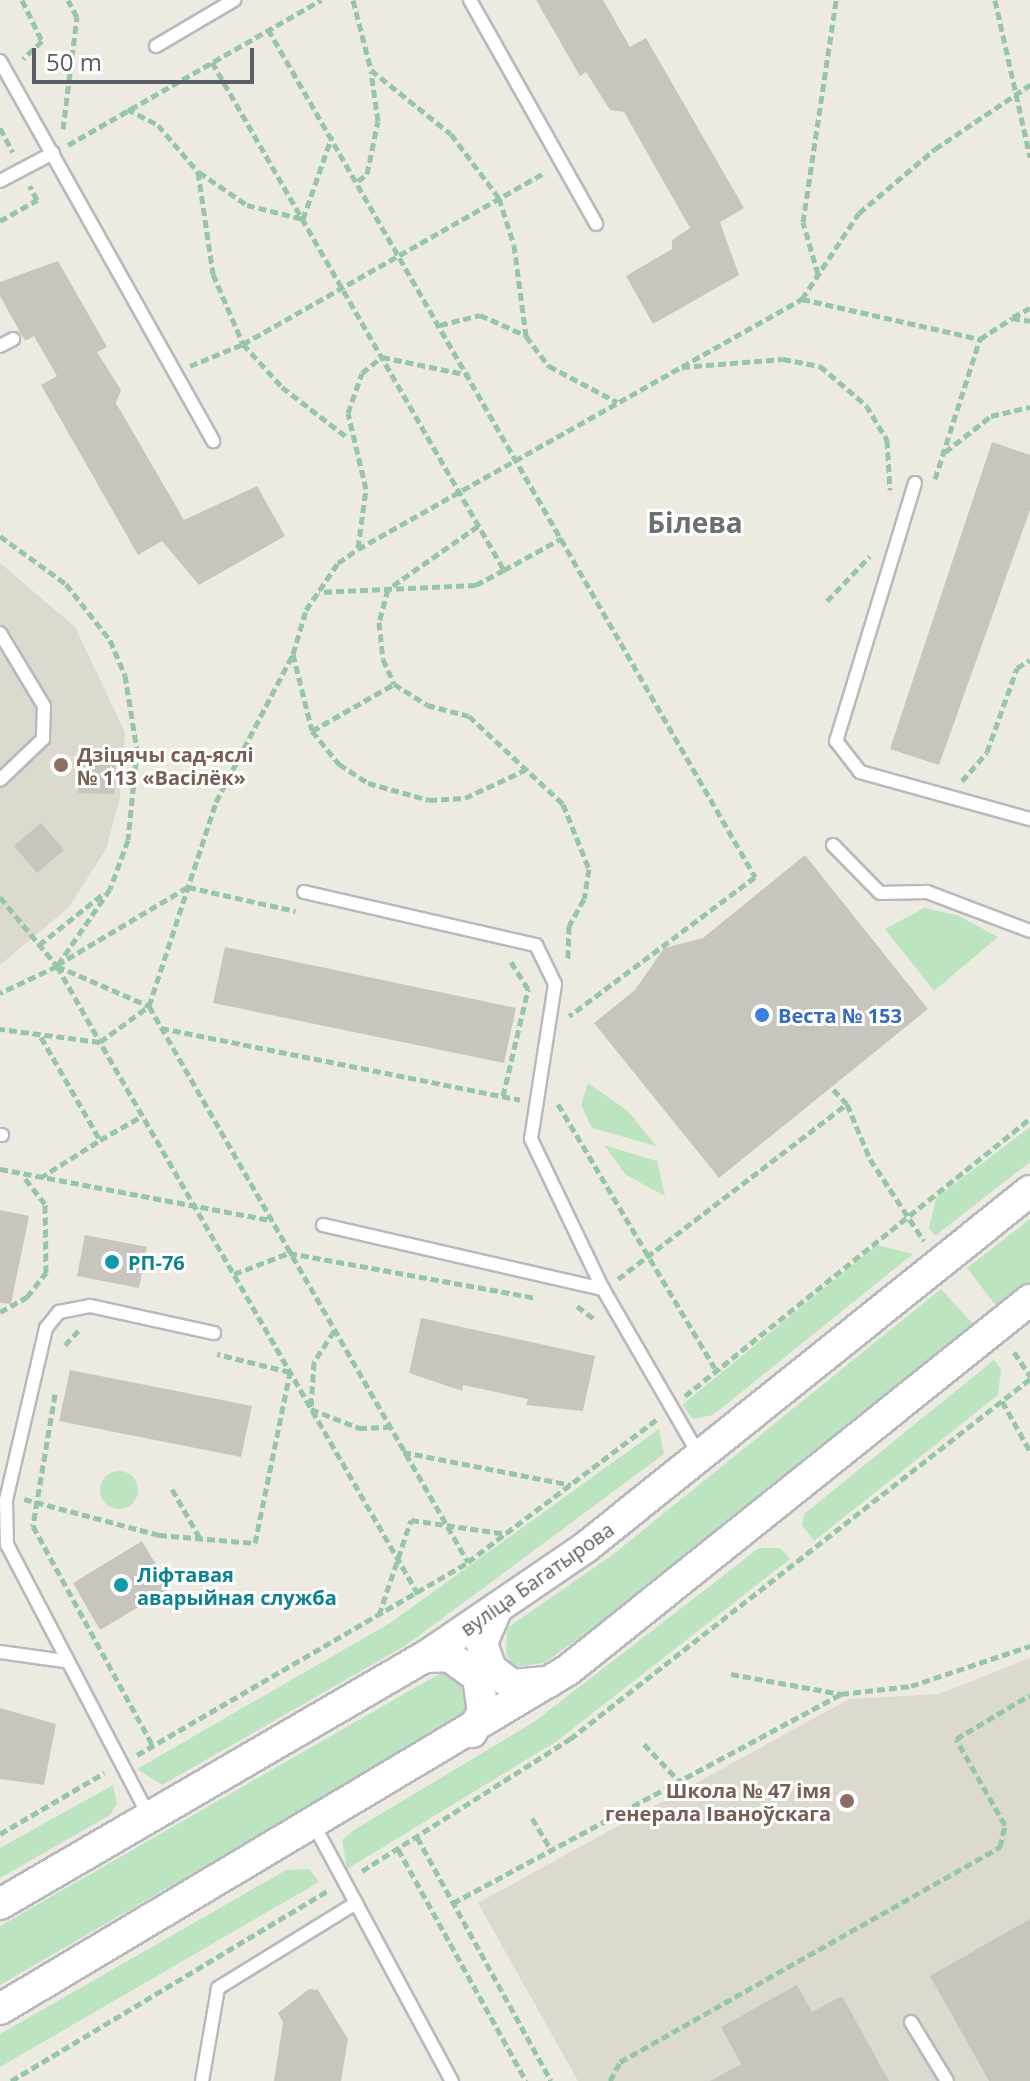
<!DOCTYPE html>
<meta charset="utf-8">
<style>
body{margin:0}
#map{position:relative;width:1030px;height:2081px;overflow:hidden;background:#edebe1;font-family:"Open Sans",sans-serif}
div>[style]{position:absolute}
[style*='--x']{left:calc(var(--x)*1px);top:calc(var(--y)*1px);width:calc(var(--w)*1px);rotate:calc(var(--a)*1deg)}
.education>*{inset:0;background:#dcdacf}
.green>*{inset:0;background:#bde4c0}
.round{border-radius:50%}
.building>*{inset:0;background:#c8c5be}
.path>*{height:5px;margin-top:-2.5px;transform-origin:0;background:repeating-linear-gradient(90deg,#97c5a8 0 8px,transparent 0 12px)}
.roads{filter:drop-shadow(2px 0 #b7b9be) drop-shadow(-2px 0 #b7b9be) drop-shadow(0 2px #b7b9be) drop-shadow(0 -2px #b7b9be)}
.service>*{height:12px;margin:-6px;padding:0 6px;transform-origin:6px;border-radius:6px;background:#fff}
.tertiary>*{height:30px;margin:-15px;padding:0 15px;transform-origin:15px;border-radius:15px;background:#fff}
.dots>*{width:22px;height:22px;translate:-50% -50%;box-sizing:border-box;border:4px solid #fff;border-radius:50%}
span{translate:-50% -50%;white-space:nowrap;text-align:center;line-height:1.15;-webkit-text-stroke:6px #fff;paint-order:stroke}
.education-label{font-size:20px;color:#785e54;font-weight:700}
.left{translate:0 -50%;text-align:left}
.right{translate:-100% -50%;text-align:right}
.shop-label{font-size:20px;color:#366cbe;font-weight:700}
.culture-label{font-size:20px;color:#0d838f;font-weight:700}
.street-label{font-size:20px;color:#5a5d62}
.district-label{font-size:28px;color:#6b6f74;font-weight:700}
.scale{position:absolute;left:32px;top:48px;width:222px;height:36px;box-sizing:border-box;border:4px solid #5a5d62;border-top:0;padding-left:10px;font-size:24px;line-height:28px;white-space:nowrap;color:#5a5d62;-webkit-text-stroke:6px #fff;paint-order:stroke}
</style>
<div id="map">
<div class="education">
<div style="clip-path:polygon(0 563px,75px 627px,125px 732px,120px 798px,106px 849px,69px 907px,0 965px)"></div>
<div style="clip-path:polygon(1030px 1658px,1030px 2081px,578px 2081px,478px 1903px,849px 1699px,939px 1694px)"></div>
</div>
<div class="green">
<div style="clip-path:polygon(924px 908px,957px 915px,998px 937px,934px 991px,885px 929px)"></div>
<div style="clip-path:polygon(588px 1083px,628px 1111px,656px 1146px,592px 1128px,581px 1105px)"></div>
<div style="clip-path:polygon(1030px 1127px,1030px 1162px,935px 1236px,929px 1228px,936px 1198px)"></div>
<div style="clip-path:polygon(604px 1145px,657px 1161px,665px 1196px,626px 1175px)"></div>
<div style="clip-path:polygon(1030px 1219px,1030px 1281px,997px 1307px,967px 1268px)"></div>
<div style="clip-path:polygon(877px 1245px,913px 1254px,713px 1415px,693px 1419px,682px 1405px)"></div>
<div style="clip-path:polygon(941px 1289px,974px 1325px,638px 1596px,544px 1663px,515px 1667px,506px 1655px,507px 1628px,611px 1556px)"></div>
<div style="clip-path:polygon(994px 1360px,1001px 1369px,998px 1395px,814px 1541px,802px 1525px,804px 1514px)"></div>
<div style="clip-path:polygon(659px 1429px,664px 1454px,405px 1646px,162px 1785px,137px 1769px,390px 1623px)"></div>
<div class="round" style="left:100px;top:1471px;width:38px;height:38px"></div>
<div style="clip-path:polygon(759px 1548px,780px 1548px,790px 1559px,557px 1741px,347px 1869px,342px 1840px,354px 1830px,534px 1722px)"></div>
<div style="clip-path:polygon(444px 1671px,467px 1686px,466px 1715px,0 1985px,0 1926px)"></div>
<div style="clip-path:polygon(113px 1785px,117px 1804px,110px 1815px,0 1878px,0 1848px)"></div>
<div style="clip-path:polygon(309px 1869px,319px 1882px,0 2067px,0 2034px,286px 1870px)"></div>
</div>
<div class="building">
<div style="clip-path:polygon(536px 0,603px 0,630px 47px,646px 38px,744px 208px,720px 222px,739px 275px,653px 324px,626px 276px,672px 249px,672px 240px,690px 228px,624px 112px,610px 110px,586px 72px,580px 76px)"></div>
<div style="clip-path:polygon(58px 261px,107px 347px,97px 352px,121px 390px,116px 403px,184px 520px,257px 486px,285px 536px,199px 585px,162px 541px,138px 555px,41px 385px,57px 376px,34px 336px,25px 341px,0 296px,0 282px)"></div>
<div style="clip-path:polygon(992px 442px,1030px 455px,1030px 510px,939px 765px,890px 749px)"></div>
<div style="clip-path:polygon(80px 759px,116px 760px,114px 794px,78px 793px)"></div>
<div style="clip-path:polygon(41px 823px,64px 850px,37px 873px,14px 846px)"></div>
<div style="clip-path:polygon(805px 855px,928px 1009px,719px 1178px,594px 1023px,635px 990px,664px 948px,703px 938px)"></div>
<div style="clip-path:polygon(225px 947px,516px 1008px,504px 1063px,213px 1003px)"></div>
<div style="clip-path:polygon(0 1210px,29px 1216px,11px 1304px,0 1303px)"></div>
<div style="clip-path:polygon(85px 1235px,147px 1247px,139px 1288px,77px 1276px)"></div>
<div style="clip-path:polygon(421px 1318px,595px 1356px,583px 1411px,526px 1405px,528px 1399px,463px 1385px,462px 1391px,409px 1373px)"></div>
<div style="clip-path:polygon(70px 1370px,252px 1406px,241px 1457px,59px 1421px)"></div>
<div style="clip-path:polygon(142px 1541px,170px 1588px,100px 1630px,73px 1583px)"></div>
<div style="clip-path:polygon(0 1708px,56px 1724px,44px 1785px,0 1779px)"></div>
<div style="clip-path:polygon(1030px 1919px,1030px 2081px,989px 2081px,930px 1976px)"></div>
<div style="clip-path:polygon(797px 1985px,812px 2012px,842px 1996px,889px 2081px,710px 2081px,741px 2064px,721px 2027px)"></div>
<div style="clip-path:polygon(309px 1989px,318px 1990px,348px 2039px,341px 2081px,274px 2081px,283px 2022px,278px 2013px)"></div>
</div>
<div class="path">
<div style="--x:22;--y:0;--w:46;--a:64"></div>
<div style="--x:42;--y:41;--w:26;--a:137"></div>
<div style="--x:353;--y:0;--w:72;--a:75.6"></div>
<div style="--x:371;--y:70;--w:102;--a:38.7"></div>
<div style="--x:451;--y:134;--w:80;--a:53.1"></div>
<div style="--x:499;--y:198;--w:49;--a:72.3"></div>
<div style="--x:514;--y:245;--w:92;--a:82.5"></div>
<div style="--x:526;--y:336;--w:38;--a:53"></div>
<div style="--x:549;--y:366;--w:77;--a:27.9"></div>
<div style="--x:995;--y:0;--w:161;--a:77.4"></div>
<div style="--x:268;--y:29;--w:978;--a:60.13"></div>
<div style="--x:755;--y:877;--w:232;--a:143.2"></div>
<div style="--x:212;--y:62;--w:586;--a:60.11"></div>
<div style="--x:504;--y:570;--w:32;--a:152"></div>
<div style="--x:476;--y:585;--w:157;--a:177.4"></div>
<div style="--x:127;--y:109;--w:35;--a:27"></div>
<div style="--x:158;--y:125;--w:62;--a:49.6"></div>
<div style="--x:198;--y:172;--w:103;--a:81.6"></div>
<div style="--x:213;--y:274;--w:76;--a:66.8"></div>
<div style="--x:243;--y:344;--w:58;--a:47.8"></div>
<div style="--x:282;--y:387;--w:83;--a:37.7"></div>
<div style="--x:0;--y:128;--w:27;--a:62"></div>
<div style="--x:63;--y:129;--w:113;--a:-82.9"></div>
<div style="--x:77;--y:17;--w:19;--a:-118"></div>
<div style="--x:68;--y:145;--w:292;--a:-29.8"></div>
<div style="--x:199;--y:172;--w:58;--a:34.5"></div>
<div style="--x:247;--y:205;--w:58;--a:14"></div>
<div style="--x:303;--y:219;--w:88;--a:-70.7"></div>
<div style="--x:358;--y:181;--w:11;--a:-38"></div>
<div style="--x:367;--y:174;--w:54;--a:-78.3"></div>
<div style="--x:378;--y:121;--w:50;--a:-98"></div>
<div style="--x:0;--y:221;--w:43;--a:-29.6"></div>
<div style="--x:37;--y:200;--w:16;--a:-117"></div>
<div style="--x:818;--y:274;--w:54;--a:-106.1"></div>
<div style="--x:803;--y:222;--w:224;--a:-81.5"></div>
<div style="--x:802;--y:299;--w:103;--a:-56.5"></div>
<div style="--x:859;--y:213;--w:99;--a:-40.1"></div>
<div style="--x:935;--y:149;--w:115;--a:-34"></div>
<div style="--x:1013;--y:317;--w:19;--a:-28"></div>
<div style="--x:440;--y:325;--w:41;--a:-14"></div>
<div style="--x:480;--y:315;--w:49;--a:24"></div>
<div style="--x:190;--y:366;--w:57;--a:-22.5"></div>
<div style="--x:243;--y:344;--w:348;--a:-29.6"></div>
<div style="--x:682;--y:367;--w:101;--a:-4.5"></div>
<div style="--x:783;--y:359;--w:38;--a:11"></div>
<div style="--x:820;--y:366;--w:60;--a:40.3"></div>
<div style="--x:866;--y:405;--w:41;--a:59"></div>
<div style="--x:887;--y:440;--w:50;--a:86.6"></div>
<div style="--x:945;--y:452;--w:58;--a:-38"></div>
<div style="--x:991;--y:416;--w:40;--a:-13"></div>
<div style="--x:935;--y:479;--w:147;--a:-72.2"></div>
<div style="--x:478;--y:526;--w:110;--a:145"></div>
<div style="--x:388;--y:589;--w:34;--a:105"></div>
<div style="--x:379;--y:622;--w:37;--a:84"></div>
<div style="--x:383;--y:659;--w:27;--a:66"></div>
<div style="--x:394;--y:684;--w:39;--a:32"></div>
<div style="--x:427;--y:705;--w:43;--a:14.7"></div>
<div style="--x:469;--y:716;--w:129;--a:43.1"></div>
<div style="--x:563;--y:804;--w:70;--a:68.2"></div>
<div style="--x:589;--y:869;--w:30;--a:99"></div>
<div style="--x:584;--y:899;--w:31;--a:119"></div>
<div style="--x:569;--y:926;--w:34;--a:92"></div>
<div style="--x:0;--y:536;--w:82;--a:36"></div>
<div style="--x:66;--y:584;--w:71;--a:51.8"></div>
<div style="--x:110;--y:640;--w:38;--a:67"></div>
<div style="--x:125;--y:675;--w:76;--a:80.9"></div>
<div style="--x:137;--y:750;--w:90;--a:95.7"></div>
<div style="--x:128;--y:840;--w:52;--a:110.2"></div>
<div style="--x:110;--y:889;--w:93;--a:124.5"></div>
<div style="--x:57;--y:966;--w:63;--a:154.7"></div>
<div style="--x:358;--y:548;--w:60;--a:-82.3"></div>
<div style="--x:366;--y:489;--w:78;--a:-103.3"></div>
<div style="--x:348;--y:413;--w:42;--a:-70.7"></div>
<div style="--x:362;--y:373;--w:26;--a:-39"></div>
<div style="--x:382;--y:357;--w:89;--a:11.7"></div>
<div style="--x:504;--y:570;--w:66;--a:-28.9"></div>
<div style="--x:827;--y:601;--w:62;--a:-46.3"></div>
<div style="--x:293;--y:654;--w:79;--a:76.1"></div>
<div style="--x:312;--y:731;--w:43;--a:50.7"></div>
<div style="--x:339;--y:764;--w:35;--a:33"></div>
<div style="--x:368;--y:783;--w:63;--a:15.6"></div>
<div style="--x:429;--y:800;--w:36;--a:-3"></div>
<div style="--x:465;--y:798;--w:66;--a:-25"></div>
<div style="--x:312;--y:731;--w:95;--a:-29.8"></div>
<div style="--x:962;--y:781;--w:38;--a:-49"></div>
<div style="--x:987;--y:752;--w:89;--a:-70.3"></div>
<div style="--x:1017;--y:668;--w:15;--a:-32"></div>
<div style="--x:0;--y:897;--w:89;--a:50.4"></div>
<div style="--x:57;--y:966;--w:87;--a:60.5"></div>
<div style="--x:100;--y:1042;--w:101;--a:-172.6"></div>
<div style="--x:39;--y:945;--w:82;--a:-38.6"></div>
<div style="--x:57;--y:965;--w:152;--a:-30.8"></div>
<div style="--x:188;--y:887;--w:110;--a:12.6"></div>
<div style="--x:57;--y:966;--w:100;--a:23.5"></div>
<div style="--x:149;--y:1006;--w:641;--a:60.16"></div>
<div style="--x:161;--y:1028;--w:366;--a:11.3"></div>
<div style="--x:41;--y:1037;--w:119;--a:60.2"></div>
<div style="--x:100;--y:1140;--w:48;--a:-29.7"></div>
<div style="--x:503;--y:1096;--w:110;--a:-76.8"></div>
<div style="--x:528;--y:989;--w:32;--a:-122"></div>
<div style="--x:558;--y:1104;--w:307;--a:59.3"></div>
<div style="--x:847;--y:1104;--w:60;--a:67.3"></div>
<div style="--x:870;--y:1159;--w:98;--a:56.6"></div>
<div style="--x:0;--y:1169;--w:275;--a:10.7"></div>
<div style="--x:40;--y:1178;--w:71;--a:-32.3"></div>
<div style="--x:234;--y:1274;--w:59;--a:-20.9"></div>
<div style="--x:289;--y:1253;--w:251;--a:10.3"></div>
<div style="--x:618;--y:1279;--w:288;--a:-37.4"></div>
<div style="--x:847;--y:1104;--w:23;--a:-133"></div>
<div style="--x:577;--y:1306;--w:21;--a:37"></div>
<div style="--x:0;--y:1312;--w:31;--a:-29"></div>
<div style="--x:27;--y:1297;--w:31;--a:-52"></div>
<div style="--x:46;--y:1273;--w:69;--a:-90.8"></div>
<div style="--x:45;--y:1204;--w:36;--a:-128"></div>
<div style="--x:334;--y:1331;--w:37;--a:123"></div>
<div style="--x:314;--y:1362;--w:47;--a:93.7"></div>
<div style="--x:311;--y:1409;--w:52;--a:21.6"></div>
<div style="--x:359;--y:1428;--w:29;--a:-2"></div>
<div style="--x:65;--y:1345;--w:22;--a:-47"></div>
<div style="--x:1014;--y:1352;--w:29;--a:56"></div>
<div style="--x:55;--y:1394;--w:134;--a:99.5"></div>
<div style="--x:33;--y:1526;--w:251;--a:61.4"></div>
<div style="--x:685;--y:1396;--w:442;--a:-38.8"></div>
<div style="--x:1002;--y:1401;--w:57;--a:60.8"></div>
<div style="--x:403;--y:1452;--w:171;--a:11.1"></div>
<div style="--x:172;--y:1489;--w:59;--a:60.4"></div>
<div style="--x:24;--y:1499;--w:140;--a:14.9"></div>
<div style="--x:159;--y:1535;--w:96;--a:4.8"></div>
<div style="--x:255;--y:1543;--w:175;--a:-78.4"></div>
<div style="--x:290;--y:1372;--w:75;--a:-166.1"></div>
<div style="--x:418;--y:1594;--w:637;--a:-119.95"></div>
<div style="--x:100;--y:1042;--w:61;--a:-36.3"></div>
<div style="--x:149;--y:1006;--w:215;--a:-71.8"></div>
<div style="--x:216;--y:802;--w:167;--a:-62.5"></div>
<div style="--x:293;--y:654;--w:46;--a:-73.5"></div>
<div style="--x:306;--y:610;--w:57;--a:-55.8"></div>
<div style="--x:338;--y:563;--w:24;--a:-35"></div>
<div style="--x:358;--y:549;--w:510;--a:-29.38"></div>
<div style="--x:802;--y:299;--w:182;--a:12.7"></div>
<div style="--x:980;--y:339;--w:38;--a:-33"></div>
<div style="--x:1012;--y:318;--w:18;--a:9"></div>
<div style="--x:379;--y:1615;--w:100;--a:-71.4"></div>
<div style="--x:411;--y:1520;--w:97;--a:8.3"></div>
<div style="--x:731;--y:1674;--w:112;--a:10.3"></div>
<div style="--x:841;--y:1694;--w:70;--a:-6.5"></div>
<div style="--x:911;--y:1686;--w:126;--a:-18.6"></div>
<div style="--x:644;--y:1744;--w:51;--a:46.6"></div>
<div style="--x:137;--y:1755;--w:383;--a:-30.2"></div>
<div style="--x:468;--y:1562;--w:236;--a:-37.1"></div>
<div style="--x:532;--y:1818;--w:37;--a:59"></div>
<div style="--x:0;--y:1834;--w:121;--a:-30.4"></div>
<div style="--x:417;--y:1837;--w:278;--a:61.2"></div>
<div style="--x:398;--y:1849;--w:265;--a:61.1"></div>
<div style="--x:362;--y:1871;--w:246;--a:-32.4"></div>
<div style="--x:570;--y:1739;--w:584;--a:-38.05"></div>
<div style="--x:453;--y:1903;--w:441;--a:-28.3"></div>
<div style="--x:11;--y:2081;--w:371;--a:-31"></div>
<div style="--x:610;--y:2081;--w:21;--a:-62"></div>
<div style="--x:620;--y:2062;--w:437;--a:-29.5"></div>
<div style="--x:1000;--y:1847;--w:23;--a:-77"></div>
<div style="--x:1005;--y:1825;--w:99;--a:-119.7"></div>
<div style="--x:956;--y:1739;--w:86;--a:-30.7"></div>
</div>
<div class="roads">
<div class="service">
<div style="--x:470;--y:0;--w:257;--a:60.6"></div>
<div style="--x:156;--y:46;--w:91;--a:-30.5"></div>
<div style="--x:0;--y:61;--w:436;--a:60.7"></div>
<div style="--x:0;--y:181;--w:60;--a:-27.8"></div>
<div style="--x:0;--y:346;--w:15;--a:-28"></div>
<div style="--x:915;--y:483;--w:270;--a:107"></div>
<div style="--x:836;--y:741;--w:39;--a:52"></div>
<div style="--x:860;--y:772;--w:176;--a:15.5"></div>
<div style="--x:0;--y:633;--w:85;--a:58.9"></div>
<div style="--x:44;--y:706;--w:33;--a:92"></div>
<div style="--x:43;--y:739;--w:59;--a:136.4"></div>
<div style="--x:833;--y:845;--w:67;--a:45.6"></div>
<div style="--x:880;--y:893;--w:47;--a:-1.2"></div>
<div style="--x:927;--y:892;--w:110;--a:20.7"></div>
<div style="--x:304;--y:892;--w:238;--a:12.9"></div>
<div style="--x:536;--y:945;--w:43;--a:64"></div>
<div style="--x:555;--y:984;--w:157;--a:98.8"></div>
<div style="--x:531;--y:1139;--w:166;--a:64.4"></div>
<div style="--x:603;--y:1289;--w:193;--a:59.9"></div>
<div style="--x:0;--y:1135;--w:2;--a:0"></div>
<div style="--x:323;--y:1225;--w:287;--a:12.9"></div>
<div style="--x:0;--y:1652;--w:65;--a:8"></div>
<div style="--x:150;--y:1818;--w:308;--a:-117.6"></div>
<div style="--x:7;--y:1545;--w:45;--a:-91.3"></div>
<div style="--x:6;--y:1500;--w:177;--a:-76.9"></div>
<div style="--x:46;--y:1328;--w:21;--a:-51"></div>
<div style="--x:59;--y:1312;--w:32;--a:-11"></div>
<div style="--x:90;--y:1306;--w:127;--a:12.3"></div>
<div style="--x:315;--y:1827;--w:289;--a:61.7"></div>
<div style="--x:911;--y:2022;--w:69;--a:58.6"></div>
<div style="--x:202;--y:2081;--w:94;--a:-80.2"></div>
<div style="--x:218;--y:1988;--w:162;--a:-31.6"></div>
</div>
<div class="tertiary">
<div style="--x:497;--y:1608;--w:39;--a:113"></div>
<div style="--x:482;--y:1644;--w:27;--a:70"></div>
<div style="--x:491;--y:1669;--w:26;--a:37"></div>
<div style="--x:512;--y:1685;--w:37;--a:-5"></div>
<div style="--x:425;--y:1657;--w:24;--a:-2"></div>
<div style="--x:449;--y:1656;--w:36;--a:36"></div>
<div style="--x:478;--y:1677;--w:34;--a:82"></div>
<div style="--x:483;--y:1711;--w:24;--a:118"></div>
<div style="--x:0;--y:1904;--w:492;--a:-30.2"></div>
<div style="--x:425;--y:1657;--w:195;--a:-34.3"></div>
<div style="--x:586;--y:1547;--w:569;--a:-38.72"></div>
<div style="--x:0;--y:2009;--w:661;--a:-30.83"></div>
<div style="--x:568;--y:1670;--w:592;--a:-38.69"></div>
</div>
</div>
<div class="dots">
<div style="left:61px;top:765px;background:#8d6e63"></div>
<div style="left:762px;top:1015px;background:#3f7fe0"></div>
<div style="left:112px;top:1262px;background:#0f9aa8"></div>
<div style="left:121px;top:1585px;background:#0f9aa8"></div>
<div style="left:847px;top:1801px;background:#8d6e63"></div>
</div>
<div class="education-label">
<span class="left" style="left:77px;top:766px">Дзіцячы сад-яслі<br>№ 113 «Васілёк»</span>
<span class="right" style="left:831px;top:1802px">Школа № 47 імя<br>генерала Іваноўскага</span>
</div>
<div class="shop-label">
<span class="left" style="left:778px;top:1015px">Веста № 153</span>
</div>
<div class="culture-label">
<span class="left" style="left:128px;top:1262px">РП-76</span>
<span class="left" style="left:137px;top:1586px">Ліфтавая<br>аварыйная служба</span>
</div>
<div class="street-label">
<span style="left:537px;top:1579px;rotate:-35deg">вуліца Багатырова</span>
</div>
<div class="district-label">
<span style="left:695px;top:522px">Білева</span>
</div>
<div class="scale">50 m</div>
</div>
